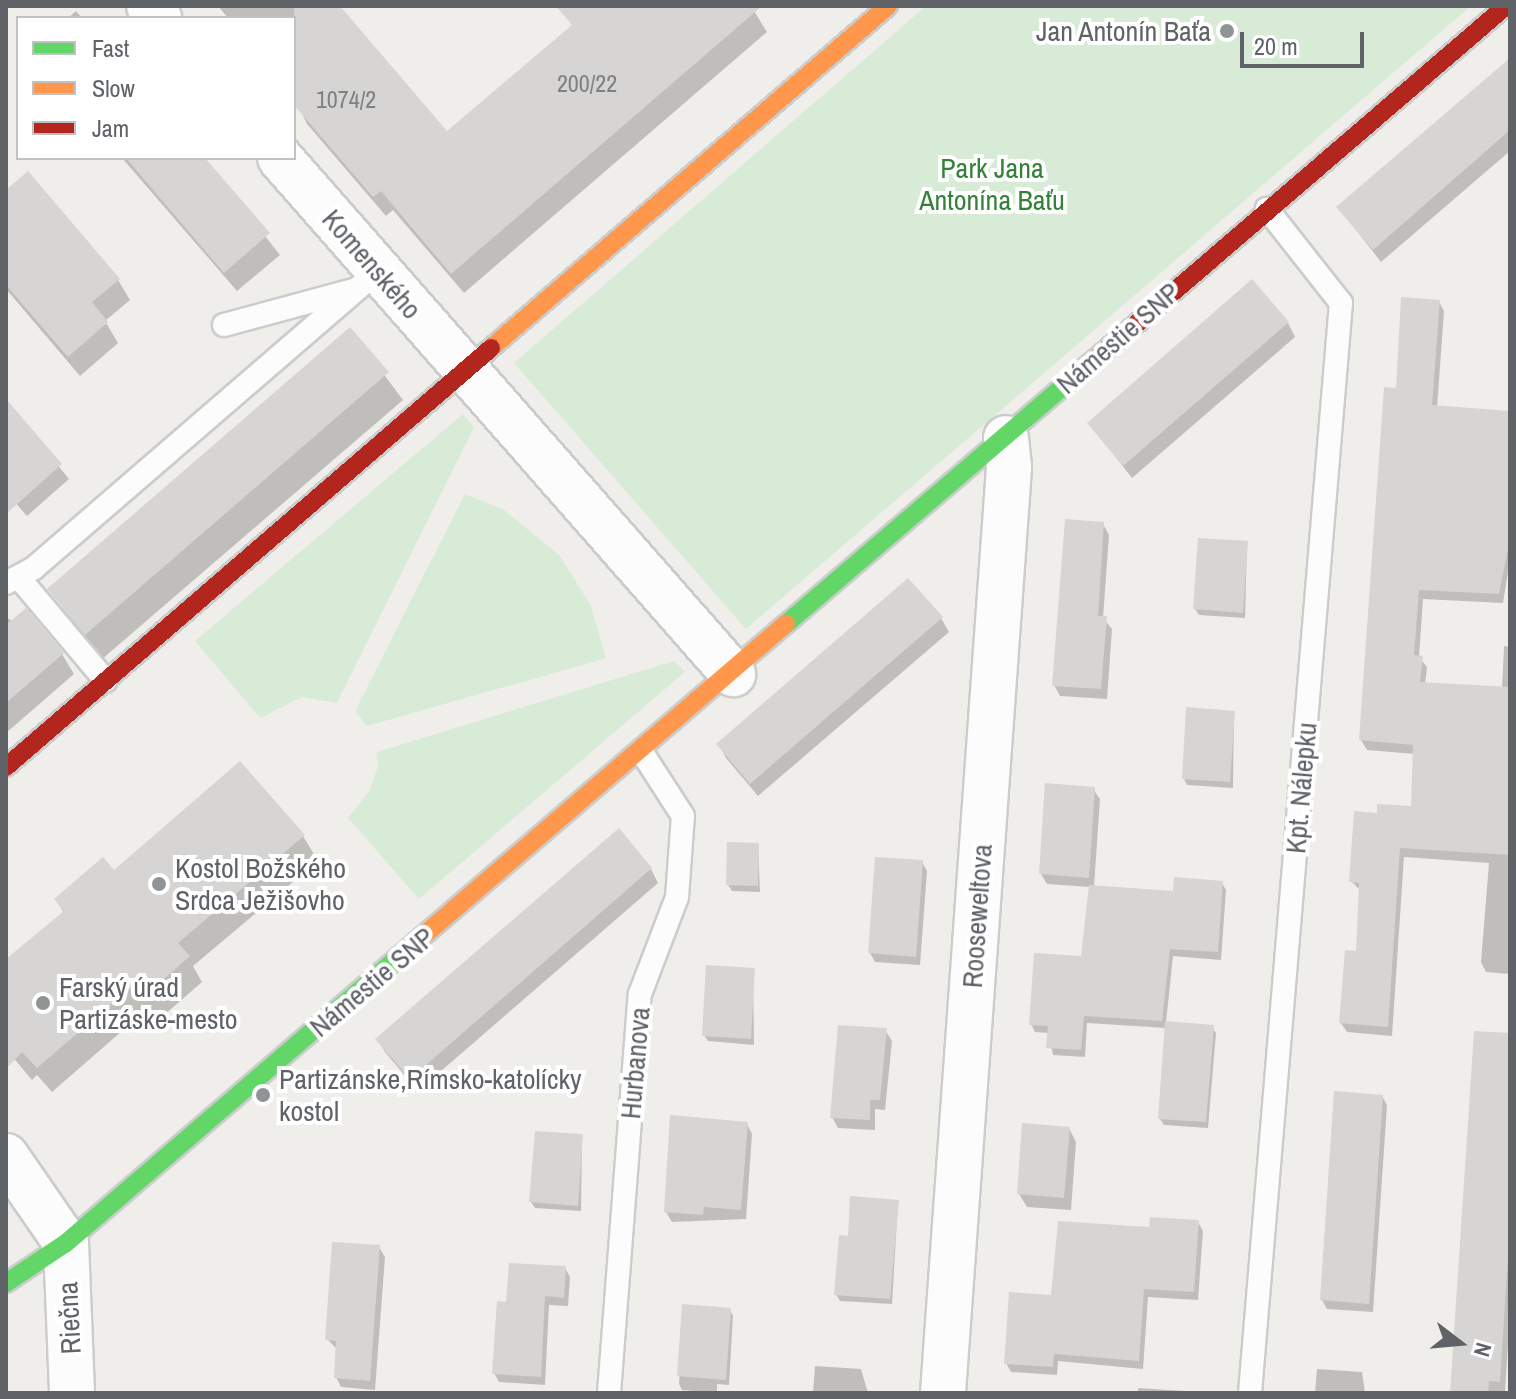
<!DOCTYPE html>
<meta charset="utf-8">
<style>
body{margin:0}
#map{position:relative;width:1516px;height:1399px;overflow:hidden;background:#efeeea;font-family:"Archivo Narrow",sans-serif}
div>[style]{position:absolute}
[style*='--x']{left:calc(var(--x)*1px);top:calc(var(--y)*1px);width:calc(var(--w)*1px);rotate:calc(var(--a)*1deg)}
.green>*{inset:0;background:#d8ebd6}
.shadow>*{inset:0;background:#0003}
.building>*{inset:0;background:#d6d5d3}
.roads{filter:drop-shadow(2px 0 #cbcccc) drop-shadow(-2px 0 #cbcccc) drop-shadow(0 2px #cbcccc) drop-shadow(0 -2px #cbcccc)}
.lane>*{height:22px;margin:-11px;padding:0 11px;transform-origin:11px;border-radius:11px;background:#fdfcfc}
.street>*{height:44px;margin:-22px;padding:0 22px;transform-origin:22px;border-radius:22px;background:#fdfcfc}
.fast>*{height:18px;margin:-9px;padding:0 9px;transform-origin:9px;border-radius:9px;background:#63d668}
.slow>*{height:18px;margin:-9px;padding:0 9px;transform-origin:9px;border-radius:9px;background:#ff974d}
.jam>*{height:18px;margin:-9px;padding:0 9px;transform-origin:9px;border-radius:9px;background:#b3261e}
.dots>*{width:22px;height:22px;translate:-50% -50%;box-sizing:border-box;border:4px solid #fff;border-radius:50%}
span{translate:-50% -50%;white-space:nowrap;text-align:center;line-height:1.15;-webkit-text-stroke:8px #fff;paint-order:stroke}
.number-label{font-size:24px;color:#7e8184}
.number-label span{-webkit-text-stroke-width:0}
.poi-label{font-size:28px;color:#5f6368}
.right{translate:-100% -50%;text-align:right}
.left{translate:0 -50%;text-align:left}
.park-label{font-size:28px;color:#348238}
.street-label{font-size:28px;color:#5f6368}
.frame{position:absolute;inset:0;border:8px solid #5f6368;pointer-events:none}
.legend{position:absolute;left:16px;top:16px;width:280px;height:144px;box-sizing:border-box;background:#fff;border:2px solid #bfc1c3;margin:0;padding:10px 14px;list-style:none;font-size:24px;color:#5f6368}
.legend li{display:flex;align-items:center;gap:16px;height:40px}
.legend b{width:40px;border:2px solid #bfc1c3}
.north{position:absolute;left:1420px;top:1303px;width:80px;height:80px;-webkit-text-stroke:6px #fff;paint-order:stroke;rotate:106deg;font-size:22px;font-weight:700;line-height:32px;text-align:center;color:#5f6368}
.north::after{content:'';display:block;margin:auto;width:28px;height:36px;background:#5f6368;clip-path:polygon(50% 0,100% 100%,50% 72%,0 100%)}
.scale{position:absolute;left:1240px;top:32px;width:124px;height:36px;box-sizing:border-box;border:4px solid #5f6368;border-top:0;padding-left:10px;font-size:24px;line-height:28px;white-space:nowrap;color:#5f6368;-webkit-text-stroke:6px #fff;paint-order:stroke}
</style>
<div id="map">
<div class="green">
<div style="clip-path:polygon(926px 6px,1471px 6px,746px 629px,514px 363px)"></div>
<div style="clip-path:polygon(463px 414px,474px 427px,337px 703px,302px 697px,260px 718px,195px 641px)"></div>
<div style="clip-path:polygon(465px 494px,504px 510px,560px 556px,591px 606px,606px 658px,367px 726px,355px 711px)"></div>
<div style="clip-path:polygon(674px 661px,685px 672px,419px 899px,348px 818px,370px 790px,378px 766px,377px 752px)"></div>
</div>
<div class="shadow">
<div style="clip-path:polygon(218px 6px,337px 6px,447px 134px,597px 6px,751px 6px,767px 32px,464px 293px,393px 210px,386px 216px,307px 124px,294px 96px,294px 18px,228px 18px)"></div>
<div style="clip-path:polygon(76px 11px,82px 18px,68px 18px)"></div>
<div style="clip-path:polygon(1510px 76px,1510px 151px,1381px 262px,1339px 208px)"></div>
<div style="clip-path:polygon(122px 158px,203px 158px,280px 255px,237px 291px)"></div>
<div style="clip-path:polygon(6px 193px,118px 280px,130px 300px,105px 321px,118px 343px,80px 376px,6px 289px)"></div>
<div style="clip-path:polygon(1439px 302px,1444px 311px,1437px 408px,1510px 413px,1510px 559px,1503px 603px,1423px 599px,1419px 657px,1427px 667px,1425px 685px,1502px 689px,1504px 646px,1510px 647px,1510px 974px,1486px 972px,1481px 962px,1489px 863px,1404px 857px,1392px 1036px,1347px 1032px,1341px 1023px,1358px 953px,1361px 891px,1351px 881px,1379px 815px,1413px 808px,1415px 754px,1367px 750px,1361px 740px,1398px 390px)"></div>
<div style="clip-path:polygon(1288px 323px,1295px 337px,1132px 478px,1089px 423px)"></div>
<div style="clip-path:polygon(350px 329px,403px 400px,101px 660px,50px 590px)"></div>
<div style="clip-path:polygon(17px 415px,69px 479px,27px 516px,6px 492px,6px 425px)"></div>
<div style="clip-path:polygon(1103px 524px,1109px 535px,1103px 618px,1112px 629px,1107px 699px,1060px 696px,1054px 685px)"></div>
<div style="clip-path:polygon(1247px 543px,1245px 618px,1199px 615px,1195px 609px)"></div>
<div style="clip-path:polygon(6px 617px,62px 654px,74px 674px,6px 733px)"></div>
<div style="clip-path:polygon(941px 618px,949px 632px,758px 796px,726px 758px,719px 744px)"></div>
<div style="clip-path:polygon(1234px 713px,1233px 788px,1187px 785px,1184px 779px)"></div>
<div style="clip-path:polygon(1093px 789px,1100px 799px,1094px 887px,1175px 893px,1222px 883px,1226px 890px,1221px 960px,1173px 956px,1166px 1023px,1212px 1027px,1216px 1033px,1208px 1128px,1164px 1125px,1160px 1119px,1166px 1028px,1087px 1023px,1085px 1057px,1053px 1055px,1049px 1033px,1035px 1032px,1031px 1024px,1083px 959px,1090px 887px,1047px 884px,1041px 874px)"></div>
<div style="clip-path:polygon(303px 836px,318px 861px,193px 966px,202px 982px,155px 1023px,145px 1011px,52px 1092px,37px 1075px,32px 1080px,6px 1049px,6px 961px,64px 913px,56px 900px,114px 872px)"></div>
<div style="clip-path:polygon(758px 845px,760px 892px,732px 891px,728px 885px)"></div>
<div style="clip-path:polygon(922px 862px,927px 871px,920px 965px,875px 962px,870px 953px)"></div>
<div style="clip-path:polygon(651px 869px,658px 883px,418px 1091px,385px 1052px,377px 1039px)"></div>
<div style="clip-path:polygon(753px 970px,754px 1045px,708px 1041px,704px 1035px)"></div>
<div style="clip-path:polygon(885px 1030px,892px 1041px,885px 1110px,875px 1109px,875px 1130px,838px 1128px,832px 1117px)"></div>
<div style="clip-path:polygon(1510px 1035px,1510px 1312px,1505px 1391px,1451px 1393px)"></div>
<div style="clip-path:polygon(1382px 1096px,1387px 1105px,1373px 1312px,1327px 1309px,1322px 1300px)"></div>
<div style="clip-path:polygon(747px 1124px,752px 1134px,746px 1219px,672px 1222px,666px 1212px)"></div>
<div style="clip-path:polygon(1069px 1128px,1076px 1142px,1071px 1210px,1027px 1207px,1019px 1194px)"></div>
<div style="clip-path:polygon(582px 1136px,581px 1211px,535px 1208px,531px 1202px)"></div>
<div style="clip-path:polygon(898px 1202px,892px 1304px,840px 1301px,836px 1294px,850px 1238px)"></div>
<div style="clip-path:polygon(1198px 1222px,1203px 1231px,1198px 1300px,1148px 1297px,1143px 1369px,1058px 1361px,1057px 1375px,1011px 1372px,1006px 1363px,1053px 1297px)"></div>
<div style="clip-path:polygon(379px 1247px,385px 1257px,375px 1390px,341px 1387px,336px 1377px,338px 1350px,327px 1339px)"></div>
<div style="clip-path:polygon(565px 1268px,570px 1277px,568px 1306px,549px 1305px,545px 1385px,499px 1382px,494px 1373px,508px 1304px)"></div>
<div style="clip-path:polygon(684px 1306px,730px 1310px,733px 1316px,729px 1385px,717px 1384px,717px 1393px,682px 1390px,679px 1384px)"></div>
<div style="clip-path:polygon(815px 1366px,861px 1369px,868px 1393px,813px 1393px)"></div>
<div style="clip-path:polygon(1317px 1369px,1362px 1372px,1365px 1393px,1315px 1393px)"></div>
<div style="clip-path:polygon(1138px 1388px,1186px 1391px,1186px 1393px,1138px 1393px)"></div>
</div>
<div class="building">
<div style="clip-path:polygon(294px 6px,340px 6px,447px 131px,572px 25px,556px 6px,762px 6px,451px 274px,381px 191px,373px 197px,294px 105px)"></div>
<div style="clip-path:polygon(1510px 58px,1510px 130px,1373px 250px,1336px 207px)"></div>
<div style="clip-path:polygon(126px 158px,205px 158px,270px 233px,224px 273px)"></div>
<div style="clip-path:polygon(28px 171px,120px 279px,92px 302px,108px 322px,68px 357px,6px 285px,6px 190px)"></div>
<div style="clip-path:polygon(1252px 279px,1289px 322px,1123px 466px,1087px 423px)"></div>
<div style="clip-path:polygon(1401px 297px,1440px 300px,1432px 405px,1510px 411px,1510px 539px,1499px 594px,1419px 590px,1414px 655px,1423px 656px,1420px 682px,1510px 687px,1510px 855px,1400px 848px,1388px 1027px,1339px 1023px,1345px 950px,1356px 951px,1359px 883px,1349px 882px,1354px 811px,1377px 813px,1377px 804px,1411px 806px,1413px 745px,1359px 740px,1384px 387px,1396px 388px)"></div>
<div style="clip-path:polygon(350px 327px,389px 372px,85px 635px,47px 589px)"></div>
<div style="clip-path:polygon(6px 399px,62px 464px,6px 514px)"></div>
<div style="clip-path:polygon(1065px 519px,1104px 522px,1098px 616px,1107px 616px,1101px 689px,1052px 686px)"></div>
<div style="clip-path:polygon(1198px 538px,1248px 541px,1243px 613px,1193px 609px)"></div>
<div style="clip-path:polygon(908px 578px,943px 617px,750px 784px,716px 744px)"></div>
<div style="clip-path:polygon(26px 608px,64px 653px,6px 703px,6px 625px)"></div>
<div style="clip-path:polygon(1186px 707px,1235px 711px,1230px 782px,1182px 779px)"></div>
<div style="clip-path:polygon(240px 761px,305px 835px,178px 943px,190px 956px,140px 1000px,130px 988px,37px 1068px,22px 1052px,6px 1069px,6px 959px,64px 911px,54px 899px,103px 857px,114px 870px)"></div>
<div style="clip-path:polygon(1045px 783px,1095px 787px,1089px 878px,1039px 874px)"></div>
<div style="clip-path:polygon(619px 828px,652px 868px,410px 1079px,375px 1039px)"></div>
<div style="clip-path:polygon(727px 842px,759px 843px,758px 886px,726px 885px)"></div>
<div style="clip-path:polygon(875px 857px,923px 860px,916px 957px,868px 953px)"></div>
<div style="clip-path:polygon(1174px 877px,1223px 881px,1218px 952px,1170px 949px,1162px 1021px,1084px 1016px,1081px 1050px,1046px 1048px,1048px 1026px,1029px 1025px,1034px 953px,1081px 956px,1089px 885px,1173px 891px)"></div>
<div style="clip-path:polygon(706px 965px,755px 968px,751px 1039px,702px 1036px)"></div>
<div style="clip-path:polygon(1165px 1021px,1214px 1025px,1206px 1122px,1158px 1119px)"></div>
<div style="clip-path:polygon(838px 1025px,887px 1028px,880px 1100px,870px 1100px,870px 1120px,830px 1118px)"></div>
<div style="clip-path:polygon(1474px 1031px,1510px 1033px,1510px 1226px,1500px 1382px,1489px 1381px,1488px 1393px,1450px 1393px)"></div>
<div style="clip-path:polygon(1334px 1091px,1383px 1095px,1369px 1304px,1320px 1300px)"></div>
<div style="clip-path:polygon(670px 1115px,748px 1122px,741px 1210px,704px 1207px,703px 1215px,664px 1212px)"></div>
<div style="clip-path:polygon(1022px 1123px,1070px 1127px,1064px 1198px,1017px 1194px)"></div>
<div style="clip-path:polygon(535px 1131px,583px 1134px,578px 1206px,529px 1202px)"></div>
<div style="clip-path:polygon(850px 1196px,899px 1200px,890px 1299px,834px 1295px,839px 1235px,848px 1236px)"></div>
<div style="clip-path:polygon(1150px 1217px,1199px 1220px,1194px 1292px,1144px 1289px,1139px 1361px,1054px 1354px,1053px 1367px,1004px 1364px,1009px 1292px,1051px 1295px,1058px 1221px,1149px 1227px)"></div>
<div style="clip-path:polygon(332px 1242px,380px 1245px,370px 1381px,334px 1378px,336px 1341px,325px 1340px)"></div>
<div style="clip-path:polygon(509px 1263px,566px 1266px,564px 1298px,545px 1296px,541px 1377px,492px 1374px,497px 1301px,506px 1302px)"></div>
<div style="clip-path:polygon(682px 1304px,731px 1308px,726px 1380px,677px 1376px)"></div>
</div>
<div class="roads">
<div class="lane">
<div style="--x:224;--y:325;--w:135;--a:-15.1"></div>
<div style="--x:20;--y:579;--w:133;--a:49.9"></div>
<div style="--x:6;--y:583;--w:32;--a:-28"></div>
<div style="--x:34;--y:568;--w:454;--a:-40.8"></div>
<div style="--x:609;--y:1393;--w:400;--a:-85.6"></div>
<div style="--x:640;--y:994;--w:104;--a:-69.1"></div>
<div style="--x:677;--y:897;--w:81;--a:-85.8"></div>
<div style="--x:683;--y:816;--w:77;--a:-122.9"></div>
<div style="--x:1250;--y:1393;--w:1094;--a:-85.23"></div>
<div style="--x:1341;--y:303;--w:120;--a:-128.2"></div>
</div>
<div class="street">
<div style="--x:149;--y:6;--w:16;--a:50"></div>
<div style="--x:280;--y:158;--w:687;--a:48.72"></div>
<div style="--x:6;--y:1156;--w:106;--a:55.4"></div>
<div style="--x:66;--y:1243;--w:150;--a:87.7"></div>
<div style="--x:943;--y:1393;--w:928;--a:-85.92"></div>
<div style="--x:1009;--y:467;--w:29;--a:-96"></div>
</div>
<div class="fast">
<div style="--x:786;--y:624;--w:403;--a:-40.6"></div>
<div style="--x:6;--y:1283;--w:72;--a:-33.7"></div>
<div style="--x:66;--y:1243;--w:462;--a:-40.7"></div>
</div>
<div class="slow">
<div style="--x:491;--y:348;--w:524;--a:-40.74"></div>
<div style="--x:416;--y:942;--w:488;--a:-40.7"></div>
</div>
<div class="jam">
<div style="--x:1092;--y:362;--w:546;--a:-40.69"></div>
<div style="--x:6;--y:767;--w:641;--a:-40.82"></div>
</div>
</div>
<div class="dots">
<div style="left:1227px;top:31px;background:#919496"></div>
<div style="left:159px;top:884px;background:#919496"></div>
<div style="left:43px;top:1003px;background:#919496"></div>
<div style="left:263px;top:1095px;background:#919496"></div>
</div>
<div class="number-label">
<span style="left:587px;top:84px">200/22</span>
<span style="left:346px;top:100px">1074/2</span>
</div>
<div class="poi-label">
<span class="right" style="left:1211px;top:31px">Jan Antonín Baťa</span>
<span class="left" style="left:175px;top:884px">Kostol Božského<br>Srdca Ježišovho</span>
<span class="left" style="left:59px;top:1003px">Farský úrad<br>Partizáske-mesto</span>
<span class="left" style="left:279px;top:1095px">Partizánske,Rímsko-katolícky<br>kostol</span>
</div>
<div class="park-label">
<span style="left:992px;top:184px">Park Jana<br>Antonína Baťu</span>
</div>
<div class="street-label">
<span style="left:372px;top:264px;rotate:49deg">Komenského</span>
<span style="left:1118px;top:338px;rotate:-41deg">Námestie SNP</span>
<span style="left:1301px;top:788px;rotate:-85deg">Kpt. Nálepku</span>
<span style="left:977px;top:916px;rotate:-86deg">Rooseweltova</span>
<span style="left:372px;top:982px;rotate:-40deg">Námestie SNP</span>
<span style="left:635px;top:1063px;rotate:-85deg">Hurbanova</span>
<span style="left:69px;top:1318px;rotate:-93deg">Riečna</span>
</div>
<div class="frame"></div>
<ul class="legend">
<li><b style="height:10px;background:#63d668"></b>Fast</li>
<li><b style="height:10px;background:#ff974d"></b>Slow</li>
<li><b style="height:10px;background:#b3261e"></b>Jam</li>
</ul>
<div class="north">N</div>
<div class="scale">20 m</div>
</div>
